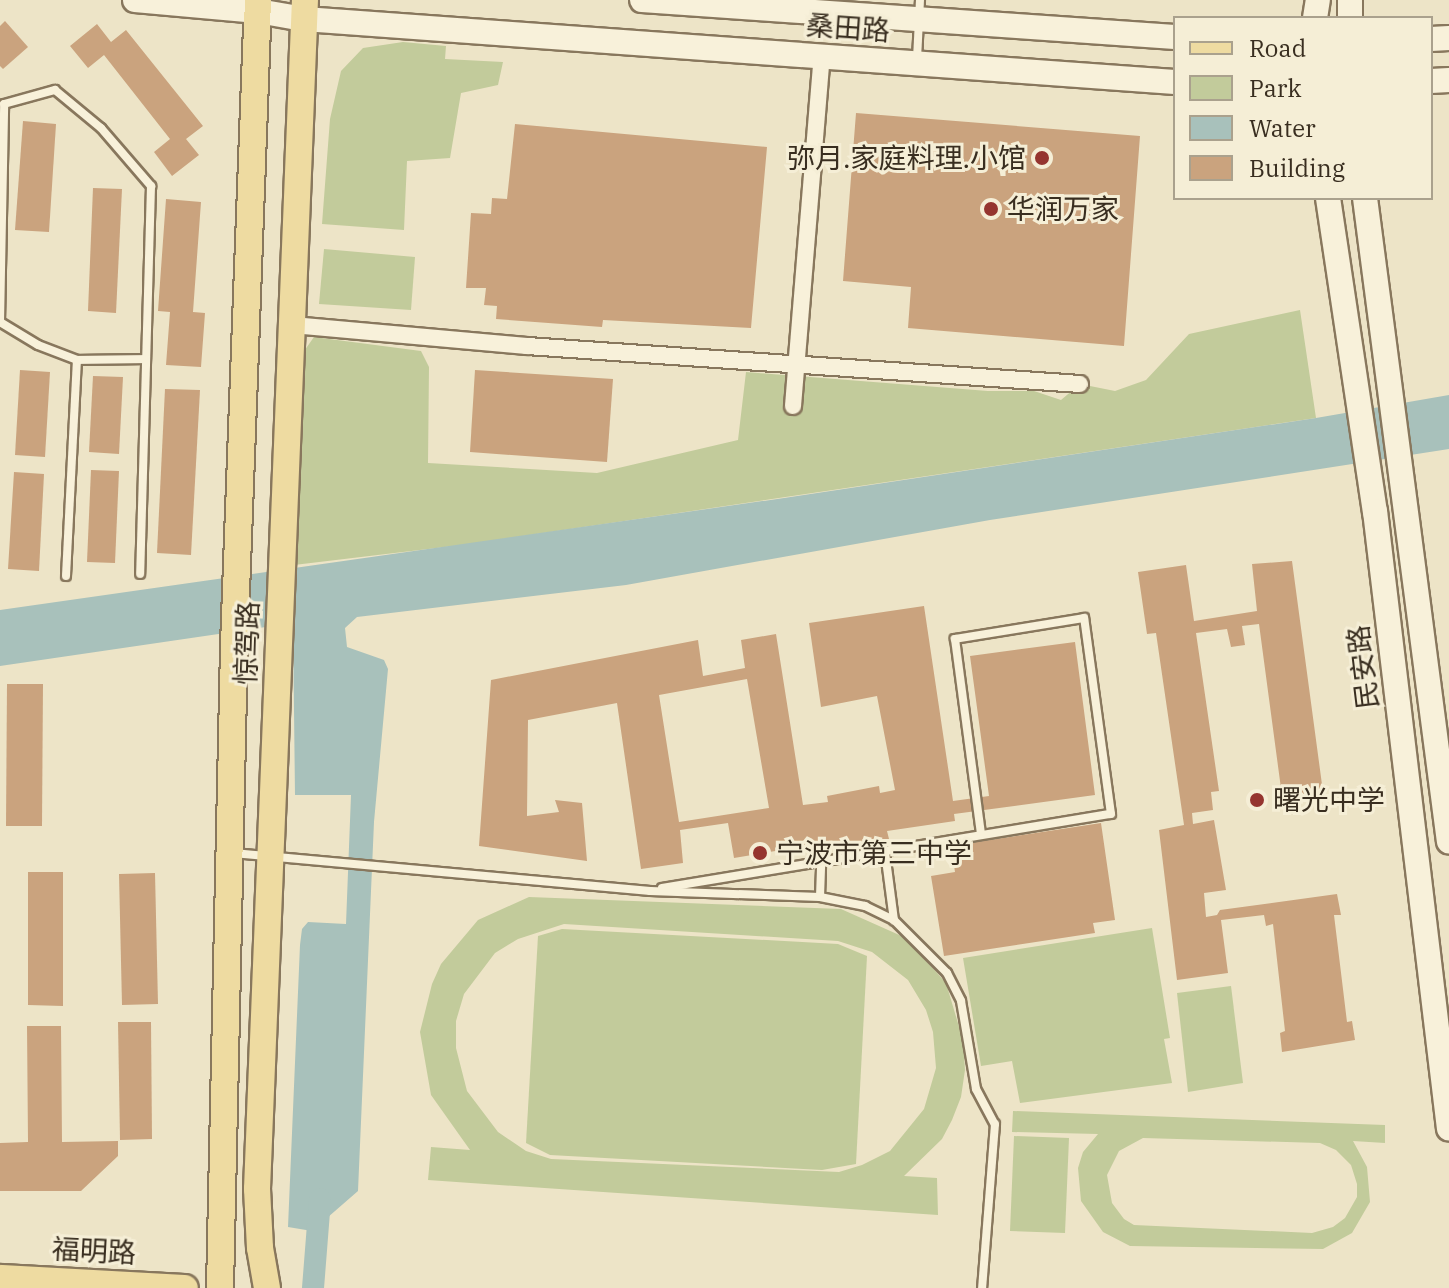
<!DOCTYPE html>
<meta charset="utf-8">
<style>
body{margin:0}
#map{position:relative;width:1449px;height:1288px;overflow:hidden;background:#ede4c7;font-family:"IBM Plex Serif","Noto Sans SC",serif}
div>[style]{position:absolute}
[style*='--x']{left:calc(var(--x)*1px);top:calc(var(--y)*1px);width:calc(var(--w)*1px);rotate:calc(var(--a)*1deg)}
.green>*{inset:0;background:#c2cb9b}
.water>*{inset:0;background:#a8c1bb}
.canal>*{height:22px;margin:-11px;padding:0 11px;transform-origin:11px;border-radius:11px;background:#a8c1bb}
.building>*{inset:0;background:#caa37e}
.roads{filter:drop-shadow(2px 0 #88775d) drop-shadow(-2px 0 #88775d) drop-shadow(0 2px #88775d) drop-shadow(0 -2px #88775d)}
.service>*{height:8px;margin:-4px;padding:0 4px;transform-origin:4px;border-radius:4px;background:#f8f1da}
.minor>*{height:16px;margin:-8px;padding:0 8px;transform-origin:8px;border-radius:8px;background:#f8f1da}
.secondary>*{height:24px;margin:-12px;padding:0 12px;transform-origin:12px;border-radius:12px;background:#f8f1da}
.primary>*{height:26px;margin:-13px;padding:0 13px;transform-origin:13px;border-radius:13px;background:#eedba1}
.dots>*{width:22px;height:22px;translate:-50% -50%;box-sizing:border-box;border:4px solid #f5eed6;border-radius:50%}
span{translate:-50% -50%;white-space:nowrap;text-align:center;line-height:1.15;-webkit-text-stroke:6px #f5eed6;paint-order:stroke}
.street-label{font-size:28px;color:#392e20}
.poi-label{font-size:28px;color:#392e20}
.right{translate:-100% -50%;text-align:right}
.left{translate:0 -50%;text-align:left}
.legend{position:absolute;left:1173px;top:16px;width:260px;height:184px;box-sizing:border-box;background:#f5eed6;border:2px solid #aaa18d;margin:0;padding:10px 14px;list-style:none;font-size:24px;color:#392e20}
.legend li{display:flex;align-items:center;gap:16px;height:40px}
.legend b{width:40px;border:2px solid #aaa18d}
</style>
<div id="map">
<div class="green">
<div style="clip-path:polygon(403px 42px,446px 46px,445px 59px,503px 62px,498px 85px,461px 93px,450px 158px,407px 161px,404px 230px,322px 224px,330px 119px,341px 71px,363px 48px)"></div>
<div style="clip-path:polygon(324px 249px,415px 257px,411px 310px,319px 304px)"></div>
<div style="clip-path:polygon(1300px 310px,1316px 418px,470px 544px,294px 565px,297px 361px,314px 337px,421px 351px,429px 367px,428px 463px,597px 473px,738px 440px,746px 372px,988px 391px,1034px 391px,1061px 400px,1080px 384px,1115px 391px,1146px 380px,1189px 334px)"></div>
<div style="clip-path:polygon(evenodd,529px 897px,841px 909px,906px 938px,946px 983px,963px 1040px,965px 1070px,961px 1097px,952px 1120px,942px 1139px,904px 1176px,937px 1178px,938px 1215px,428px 1180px,431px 1147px,470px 1150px,431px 1095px,420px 1032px,432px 984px,441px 964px,478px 920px,529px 897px,564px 924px,838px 941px,872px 952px,908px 980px,926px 1010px,933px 1032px,936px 1068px,924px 1109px,890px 1151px,862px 1165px,839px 1172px,551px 1159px,526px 1151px,498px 1132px,467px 1091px,456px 1048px,456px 1021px,464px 994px,495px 953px,518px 939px,564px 924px)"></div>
<div style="clip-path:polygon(1152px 928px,1170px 1038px,1164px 1039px,1172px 1083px,1020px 1103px,1012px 1061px,981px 1066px,963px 958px)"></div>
<div style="clip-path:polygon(562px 929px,838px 944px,867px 956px,856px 1164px,822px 1170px,550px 1155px,526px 1143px,538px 936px)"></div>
<div style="clip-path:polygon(1231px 986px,1243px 1083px,1188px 1092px,1177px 993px)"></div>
<div style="clip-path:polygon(evenodd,1013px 1111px,1385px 1125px,1385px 1143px,1353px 1141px,1367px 1167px,1370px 1202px,1352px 1233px,1323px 1249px,1130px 1246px,1103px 1232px,1081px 1201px,1078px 1168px,1083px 1152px,1098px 1134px,1012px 1132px,1013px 1111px,1143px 1138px,1320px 1143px,1336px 1150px,1351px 1165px,1357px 1184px,1357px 1197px,1345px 1218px,1333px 1227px,1312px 1233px,1134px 1225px,1124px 1219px,1112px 1203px,1107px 1175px,1119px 1151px,1143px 1138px)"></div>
<div style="clip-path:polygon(1014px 1136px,1069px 1138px,1065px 1233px,1010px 1231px)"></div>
</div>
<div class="water">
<div style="clip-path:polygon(1449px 395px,1449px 449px,990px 520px,626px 585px,357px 617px,345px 628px,347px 647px,384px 660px,388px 669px,374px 822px,358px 1191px,312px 1231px,288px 1227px,300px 945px,302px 929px,308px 922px,346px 924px,351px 795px,295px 795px,293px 623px,0 666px,0 610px,784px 498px,1316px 418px)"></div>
</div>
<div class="canal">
<div style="--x:313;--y:1288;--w:89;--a:-85.5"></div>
</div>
<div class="building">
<div style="clip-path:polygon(5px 21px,28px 47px,3px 69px,0 66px,0 26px)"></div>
<div style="clip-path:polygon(97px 24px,111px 42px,126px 30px,203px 126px,186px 139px,199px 155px,172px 176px,154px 152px,170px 139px,104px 55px,88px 68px,70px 46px)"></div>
<div style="clip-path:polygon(856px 113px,1140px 136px,1124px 346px,908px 328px,911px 287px,843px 281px)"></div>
<div style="clip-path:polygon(23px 121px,56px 124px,49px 232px,15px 230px)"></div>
<div style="clip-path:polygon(515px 124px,767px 147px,751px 328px,603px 320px,602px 327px,496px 319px,497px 306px,484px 305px,486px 288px,466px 288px,471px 213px,491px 214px,492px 198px,507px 199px)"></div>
<div style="clip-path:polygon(93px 188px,122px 189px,116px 313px,88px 311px)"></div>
<div style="clip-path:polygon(166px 199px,201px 202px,193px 312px,205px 313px,201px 367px,166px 365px,170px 312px,158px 311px)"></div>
<div style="clip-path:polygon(20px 370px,50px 372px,45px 457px,15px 455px)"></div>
<div style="clip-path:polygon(475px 370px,613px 379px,607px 462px,470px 452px)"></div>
<div style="clip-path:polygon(93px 376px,123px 377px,119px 454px,89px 452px)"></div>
<div style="clip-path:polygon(165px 389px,200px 390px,191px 555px,157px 553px)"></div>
<div style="clip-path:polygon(91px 470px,119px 471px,115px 563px,87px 562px)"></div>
<div style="clip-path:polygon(14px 472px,44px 474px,39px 571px,8px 569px)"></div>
<div style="clip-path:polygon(1292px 561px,1323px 792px,1282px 796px,1259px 624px,1242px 626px,1245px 645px,1231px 647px,1227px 629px,1196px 633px,1219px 791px,1211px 792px,1213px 810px,1192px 813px,1193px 824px,1214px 820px,1226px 890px,1204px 893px,1206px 917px,1217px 915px,1220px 910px,1337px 894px,1341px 915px,1334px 915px,1347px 1022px,1352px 1021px,1355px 1040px,1282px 1052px,1280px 1033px,1285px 1031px,1273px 924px,1266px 926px,1264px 915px,1221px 920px,1228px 973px,1177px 980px,1159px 830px,1184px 825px,1156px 633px,1147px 634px,1138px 572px,1186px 565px,1194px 621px,1257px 611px,1252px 564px)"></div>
<div style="clip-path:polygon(evenodd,924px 606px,953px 801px,989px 796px,970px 656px,1075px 642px,1095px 795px,954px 814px,955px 821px,887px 831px,889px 839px,836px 848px,834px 841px,734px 858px,728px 823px,680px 830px,683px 863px,641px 869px,617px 703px,528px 720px,527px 816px,559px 812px,555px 800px,582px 803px,587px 861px,479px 846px,491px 680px,698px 640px,703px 676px,745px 668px,741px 640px,776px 634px,803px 805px,828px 802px,827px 796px,879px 786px,880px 793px,895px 790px,877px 696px,821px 707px,809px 623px,924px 606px,747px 679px,769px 808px,679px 822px,659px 695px,747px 679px)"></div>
<div style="clip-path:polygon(7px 684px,43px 684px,42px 826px,6px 826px)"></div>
<div style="clip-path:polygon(1101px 823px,1115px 920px,1093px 923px,1095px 933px,944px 956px,931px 876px,955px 872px,951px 846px)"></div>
<div style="clip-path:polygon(28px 872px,63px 872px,63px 1006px,28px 1005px)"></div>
<div style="clip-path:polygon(155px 873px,158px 1004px,122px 1005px,119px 874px)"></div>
<div style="clip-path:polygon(118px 1022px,151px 1022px,152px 1139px,120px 1140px)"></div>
<div style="clip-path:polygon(27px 1026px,61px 1026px,62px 1142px,118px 1141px,118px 1156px,81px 1191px,0 1191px,0 1143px,28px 1142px)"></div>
</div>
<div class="roads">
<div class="service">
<div style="--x:917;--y:59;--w:59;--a:-87.1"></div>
<div style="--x:0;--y:322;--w:218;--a:-88.9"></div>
<div style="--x:4;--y:104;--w:53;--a:-15.4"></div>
<div style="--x:55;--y:90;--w:60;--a:39.6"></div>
<div style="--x:101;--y:128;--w:77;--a:49.2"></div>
<div style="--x:151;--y:186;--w:388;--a:91.6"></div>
<div style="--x:0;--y:322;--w:44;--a:31.2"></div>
<div style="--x:38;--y:345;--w:42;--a:21"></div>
<div style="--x:77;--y:360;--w:69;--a:-0.8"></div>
<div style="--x:66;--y:576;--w:216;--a:-87.1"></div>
<div style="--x:885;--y:852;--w:69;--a:82.5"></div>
<div style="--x:233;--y:853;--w:419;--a:5.2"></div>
<div style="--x:650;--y:891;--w:170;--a:2"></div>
<div style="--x:820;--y:897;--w:46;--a:11.3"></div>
<div style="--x:865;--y:906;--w:32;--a:26"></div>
<div style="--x:894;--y:920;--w:75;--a:45"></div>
<div style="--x:947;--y:973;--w:31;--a:63"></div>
<div style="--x:961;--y:1001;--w:89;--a:80.3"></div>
<div style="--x:976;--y:1089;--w:40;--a:62"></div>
<div style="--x:995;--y:1124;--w:165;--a:94.5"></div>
<div style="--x:662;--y:888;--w:455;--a:-9.4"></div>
<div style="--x:1111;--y:814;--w:198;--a:-97.8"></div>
<div style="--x:1084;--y:618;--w:131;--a:170.8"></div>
<div style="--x:955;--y:639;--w:197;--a:82.4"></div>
<div style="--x:820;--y:897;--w:35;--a:-88"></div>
</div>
<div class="minor">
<div style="--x:292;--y:325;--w:236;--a:5.1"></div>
<div style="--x:527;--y:346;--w:554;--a:3.93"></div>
<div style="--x:793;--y:406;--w:351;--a:-85.3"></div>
</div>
<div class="secondary">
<div style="--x:135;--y:0;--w:123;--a:5.1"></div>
<div style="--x:258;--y:11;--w:47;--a:9.9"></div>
<div style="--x:304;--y:19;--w:873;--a:4.14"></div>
<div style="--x:642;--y:0;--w:534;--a:3.97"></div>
<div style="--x:1350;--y:0;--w:18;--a:90"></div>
<div style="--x:1315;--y:18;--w:18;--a:-81"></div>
<div style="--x:1431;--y:39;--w:18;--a:-3"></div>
<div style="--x:1431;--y:81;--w:18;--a:-3"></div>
<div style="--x:1328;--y:198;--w:317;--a:81.5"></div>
<div style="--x:1375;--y:511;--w:622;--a:83.17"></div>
<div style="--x:1365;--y:198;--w:649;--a:82.57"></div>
</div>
<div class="primary">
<div style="--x:0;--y:1278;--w:185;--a:3.1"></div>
<div style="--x:220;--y:1288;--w:643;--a:-88.75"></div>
<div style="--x:234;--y:645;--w:645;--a:-87.87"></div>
<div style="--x:267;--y:1288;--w:41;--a:-99.9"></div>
<div style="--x:260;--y:1248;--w:59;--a:-92.9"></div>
<div style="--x:257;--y:1189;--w:1190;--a:-87.69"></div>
</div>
</div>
<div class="dots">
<div style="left:1042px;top:158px;background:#95352f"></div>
<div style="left:991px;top:209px;background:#95352f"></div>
<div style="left:1257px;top:800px;background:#95352f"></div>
<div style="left:760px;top:853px;background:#95352f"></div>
</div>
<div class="street-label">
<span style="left:848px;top:28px;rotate:4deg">桑田路</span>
<span style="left:247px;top:643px;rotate:-88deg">惊驾路</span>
<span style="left:1363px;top:667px;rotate:-97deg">民安路</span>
<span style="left:94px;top:1251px;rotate:3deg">福明路</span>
</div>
<div class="poi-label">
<span class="right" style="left:1026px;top:158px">弥月.家庭料理.小馆</span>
<span class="left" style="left:1007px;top:209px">华润万家</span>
<span class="left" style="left:1273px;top:800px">曙光中学</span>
<span class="left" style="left:776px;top:853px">宁波市第三中学</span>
</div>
<ul class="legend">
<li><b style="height:10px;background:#eedba1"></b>Road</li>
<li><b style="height:22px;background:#c2cb9b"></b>Park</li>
<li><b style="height:22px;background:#a8c1bb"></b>Water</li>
<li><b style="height:22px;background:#caa37e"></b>Building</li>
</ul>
</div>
